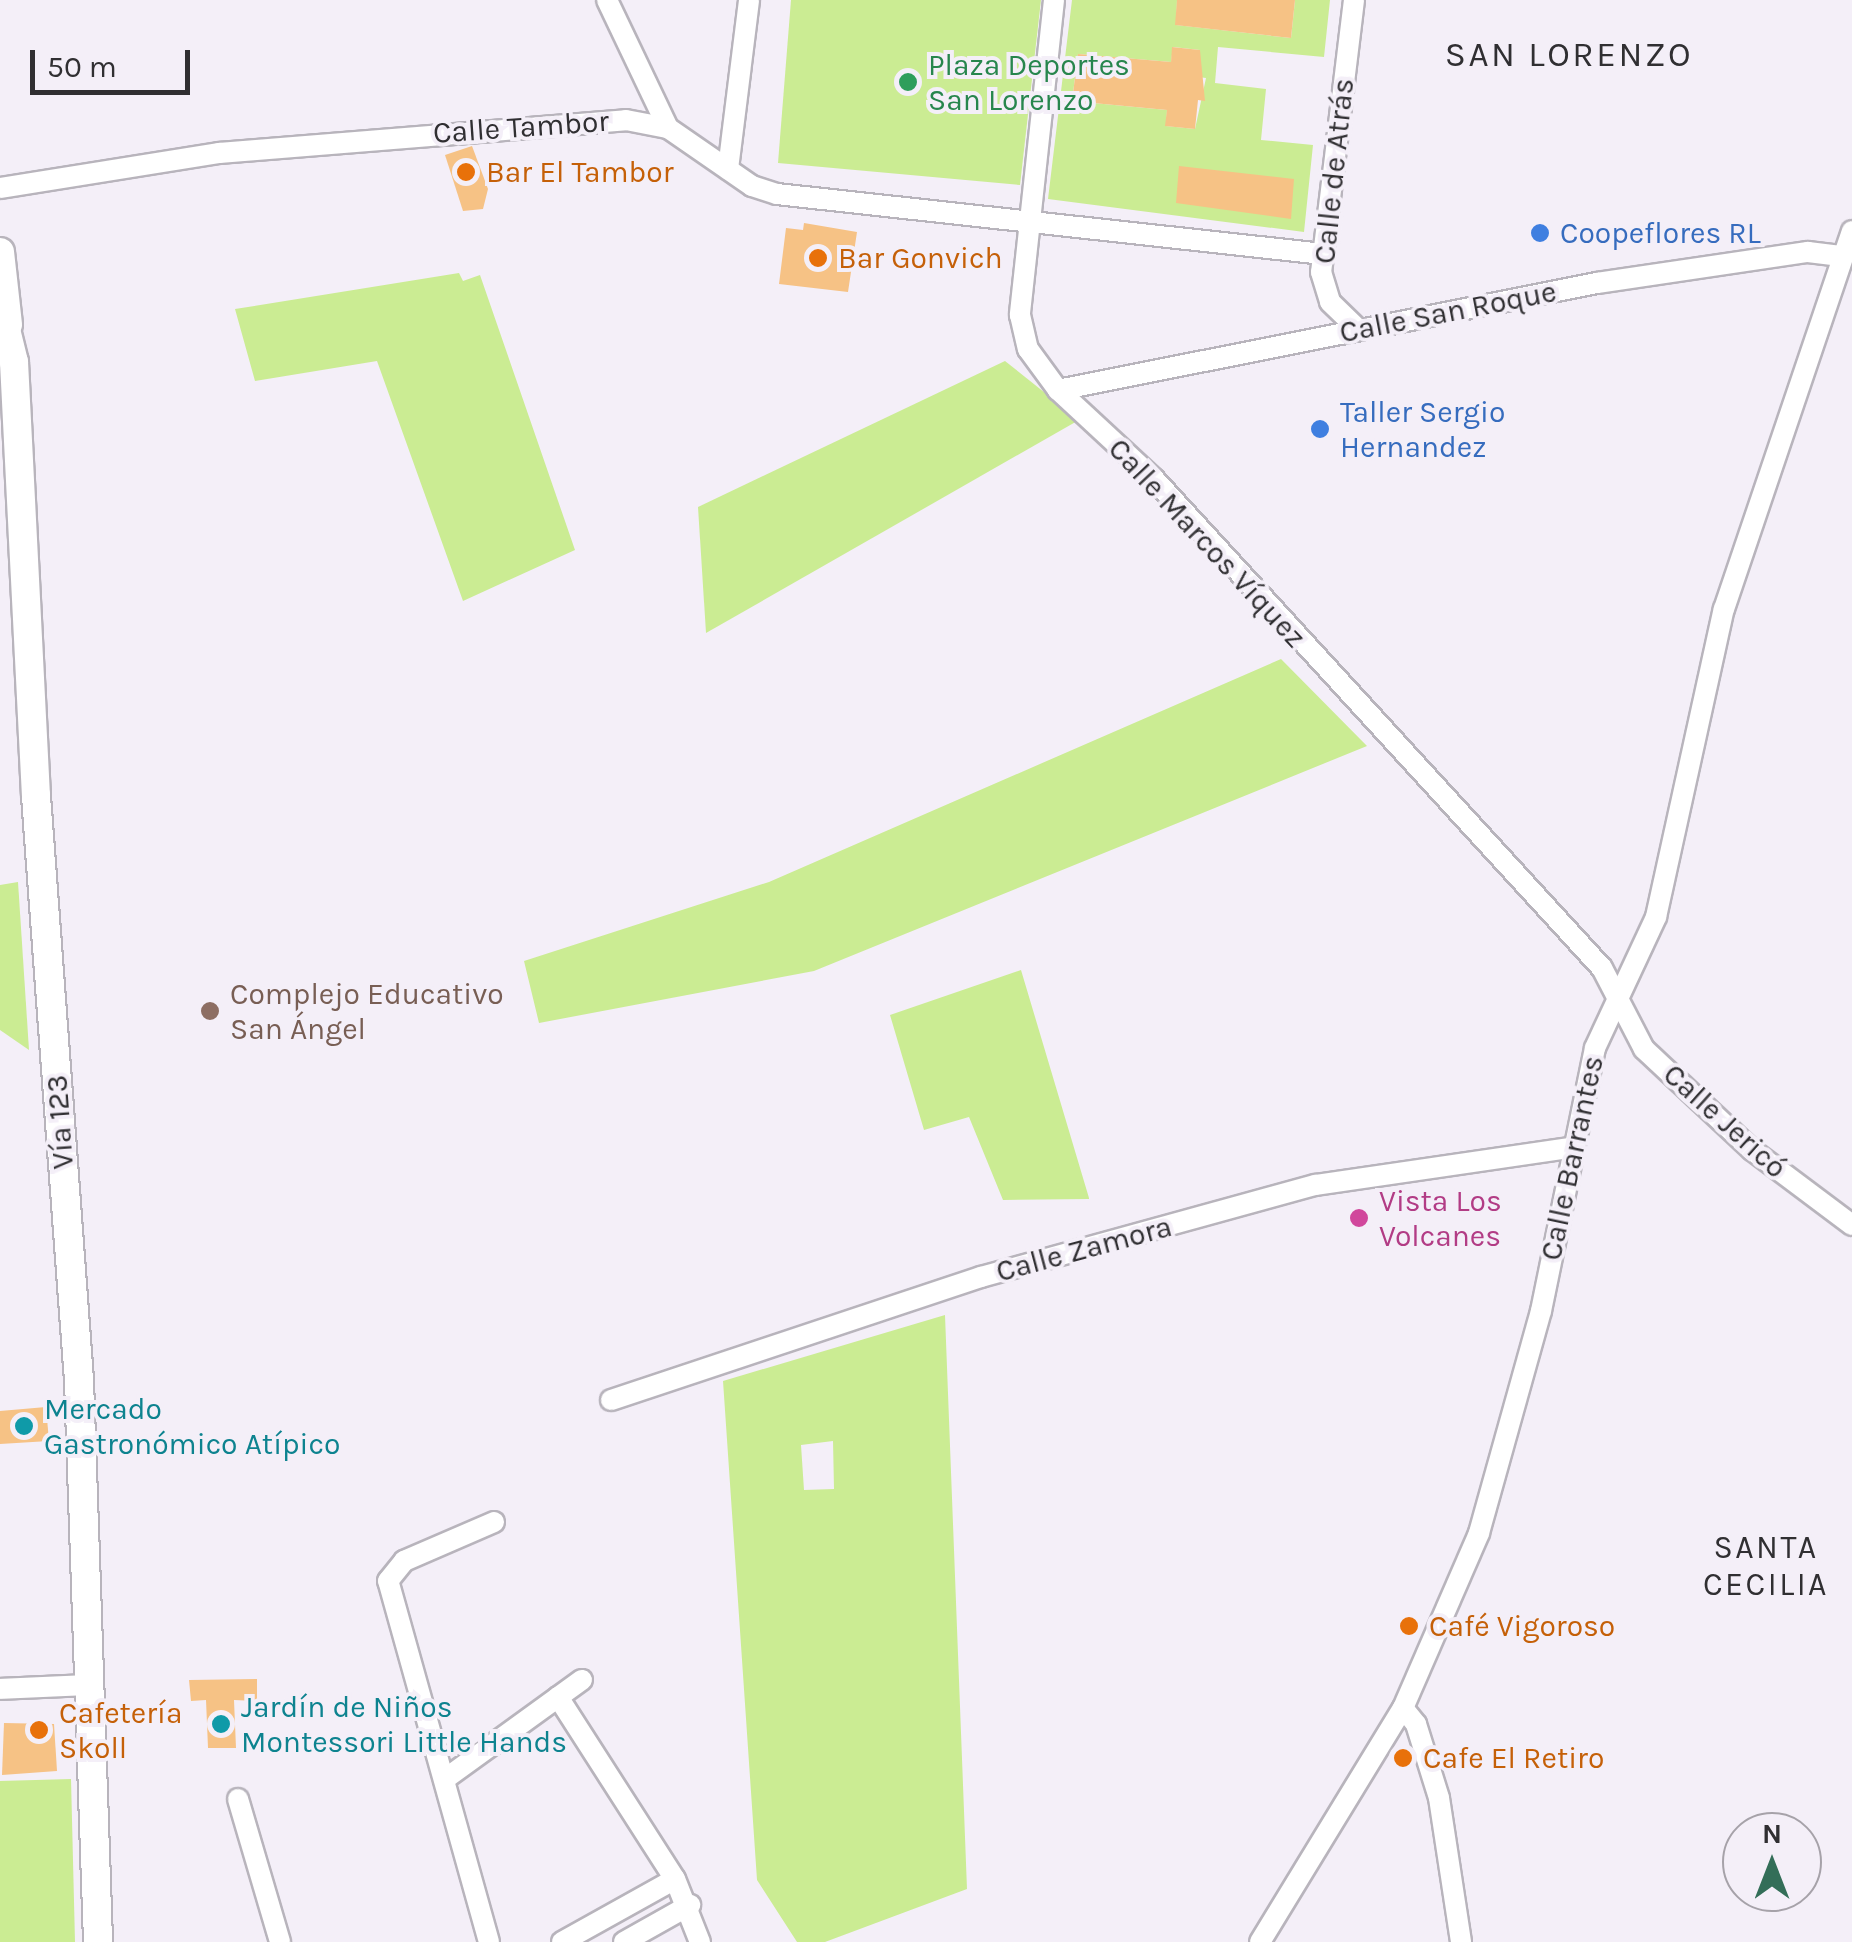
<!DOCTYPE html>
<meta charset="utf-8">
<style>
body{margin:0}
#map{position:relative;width:1852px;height:1942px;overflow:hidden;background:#f4eff8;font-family:Karla,sans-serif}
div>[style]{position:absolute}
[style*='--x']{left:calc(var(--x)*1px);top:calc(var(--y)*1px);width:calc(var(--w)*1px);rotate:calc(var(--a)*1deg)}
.green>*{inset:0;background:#cbec93}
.building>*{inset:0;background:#f6c285}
.roads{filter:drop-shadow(2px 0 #b8b4bc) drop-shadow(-2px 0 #b8b4bc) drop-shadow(0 2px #b8b4bc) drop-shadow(0 -2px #b8b4bc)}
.street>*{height:20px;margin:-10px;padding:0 10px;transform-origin:10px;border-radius:10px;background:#fff}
.secondary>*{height:28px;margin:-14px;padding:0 14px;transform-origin:14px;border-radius:14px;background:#fff}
.dots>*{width:28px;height:28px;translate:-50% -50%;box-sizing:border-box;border:5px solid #f4eff8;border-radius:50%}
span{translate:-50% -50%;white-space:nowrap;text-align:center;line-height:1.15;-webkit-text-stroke:8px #f4eff8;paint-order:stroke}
.leisure-label{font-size:30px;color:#27864d}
.left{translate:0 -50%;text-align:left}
.street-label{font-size:30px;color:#302f32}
.food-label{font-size:30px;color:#c56008}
.shop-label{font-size:30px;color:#366cbe}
.education-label{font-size:30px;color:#785e54}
.hotel-label{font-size:30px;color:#b23c85}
.culture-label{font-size:30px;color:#0d838f}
.neighbourhood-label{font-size:32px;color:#302f32;letter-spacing:2.5px}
.quarter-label{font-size:35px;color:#302f32;letter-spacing:2.5px}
.north{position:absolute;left:1722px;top:1812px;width:100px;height:100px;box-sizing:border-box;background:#f4eff8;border:2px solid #a6a2a9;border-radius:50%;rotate:0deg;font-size:28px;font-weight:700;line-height:40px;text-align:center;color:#302f32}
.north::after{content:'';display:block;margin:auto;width:35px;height:45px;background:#336e58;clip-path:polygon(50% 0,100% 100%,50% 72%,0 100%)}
.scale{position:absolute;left:30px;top:50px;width:160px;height:45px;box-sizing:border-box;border:5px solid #302f32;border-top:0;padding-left:12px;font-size:30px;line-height:35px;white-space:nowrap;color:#302f32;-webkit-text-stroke:8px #f4eff8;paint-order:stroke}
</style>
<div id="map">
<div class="green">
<div style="clip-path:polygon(791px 0,1041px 0,1020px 185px,778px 163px)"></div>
<div style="clip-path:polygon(evenodd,1072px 0,1177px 0,1176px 25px,1291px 38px,1295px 0,1330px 0,1324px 57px,1218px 47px,1215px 83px,1266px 89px,1261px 140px,1313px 145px,1304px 232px,1048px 199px,1072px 0,1173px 47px,1200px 50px,1198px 77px,1206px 78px,1195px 129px,1166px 126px,1167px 110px,1072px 101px,1078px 54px,1171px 62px,1173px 47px)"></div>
<div style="clip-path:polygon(459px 273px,463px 281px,480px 275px,575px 550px,463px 601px,377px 361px,255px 381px,235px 309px)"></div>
<div style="clip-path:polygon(1005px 361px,1079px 420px,706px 633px,698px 507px)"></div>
<div style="clip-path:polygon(1281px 659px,1367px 746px,814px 971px,539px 1023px,524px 961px,769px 882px)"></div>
<div style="clip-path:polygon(18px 882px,29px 1050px,0 1030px,0 885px)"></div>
<div style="clip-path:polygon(1021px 970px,1089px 1198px,1089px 1199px,1003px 1200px,969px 1117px,924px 1130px,890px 1015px)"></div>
<div style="clip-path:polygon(evenodd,945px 1315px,967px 1889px,825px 1942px,797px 1942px,757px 1880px,723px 1381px,945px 1315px,833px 1441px,834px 1489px,804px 1490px,801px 1445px,833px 1441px)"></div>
<div style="clip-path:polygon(71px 1779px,75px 1942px,0 1942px,0 1781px)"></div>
</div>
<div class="building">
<div style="clip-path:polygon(1177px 0,1295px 0,1291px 38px,1175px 25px)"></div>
<div style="clip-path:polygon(1172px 47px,1200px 50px,1205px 101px,1198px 100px,1195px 129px,1165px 126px,1167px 110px,1072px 101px,1078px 54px,1171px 62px)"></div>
<div style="clip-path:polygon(472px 146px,488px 189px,483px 209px,463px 211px,445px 155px)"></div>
<div style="clip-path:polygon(1179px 166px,1294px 179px,1291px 219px,1176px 203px)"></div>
<div style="clip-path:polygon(804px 223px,857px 232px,848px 292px,779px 284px,786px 228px,803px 230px)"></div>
<div style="clip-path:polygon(46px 1407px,49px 1441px,0 1444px,0 1411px)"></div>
<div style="clip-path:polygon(257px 1679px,257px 1701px,234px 1700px,236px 1748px,208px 1748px,206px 1700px,191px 1701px,189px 1680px)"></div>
<div style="clip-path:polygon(4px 1723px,54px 1724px,57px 1771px,2px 1775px)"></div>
</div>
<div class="roads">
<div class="street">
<div style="--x:607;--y:0;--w:142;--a:64.5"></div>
<div style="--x:1054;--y:0;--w:317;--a:96.2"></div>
<div style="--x:1020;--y:315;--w:35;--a:77"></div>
<div style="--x:1028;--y:349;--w:51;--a:53.8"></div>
<div style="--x:1058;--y:390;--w:131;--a:42.8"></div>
<div style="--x:1154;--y:479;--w:663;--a:47.51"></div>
<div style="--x:1602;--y:968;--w:91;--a:62.6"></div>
<div style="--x:1644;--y:1049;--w:148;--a:43.1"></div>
<div style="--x:1752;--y:1150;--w:125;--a:36.9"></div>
<div style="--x:1354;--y:0;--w:274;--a:96.9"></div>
<div style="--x:1321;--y:272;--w:31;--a:73"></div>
<div style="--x:1330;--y:302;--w:39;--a:44"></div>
<div style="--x:728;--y:169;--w:170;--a:-82.9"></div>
<div style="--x:0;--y:188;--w:222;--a:-9.1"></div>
<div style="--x:219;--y:153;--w:408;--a:-4.6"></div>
<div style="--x:626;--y:120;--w:43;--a:10.8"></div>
<div style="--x:668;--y:128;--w:102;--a:34.6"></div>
<div style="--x:752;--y:186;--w:26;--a:18"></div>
<div style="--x:777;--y:194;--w:549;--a:6.27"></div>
<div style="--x:1058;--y:390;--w:550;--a:-11.23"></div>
<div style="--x:1597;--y:283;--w:213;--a:-8.4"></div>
<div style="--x:1808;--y:252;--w:33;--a:7"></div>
<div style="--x:611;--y:1400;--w:390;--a:-18.4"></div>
<div style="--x:981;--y:1277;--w:347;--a:-15.4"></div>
<div style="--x:1316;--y:1185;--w:257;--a:-8.3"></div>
<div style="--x:0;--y:1689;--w:89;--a:-2.6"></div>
<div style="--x:558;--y:1697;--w:216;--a:57.3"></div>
<div style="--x:675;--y:1879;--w:68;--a:68.4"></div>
<div style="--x:1403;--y:1708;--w:21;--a:51"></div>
<div style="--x:1416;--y:1724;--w:77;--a:72.7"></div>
<div style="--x:1439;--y:1798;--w:146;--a:81.3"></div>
<div style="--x:445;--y:1779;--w:169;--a:-35.9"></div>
<div style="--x:238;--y:1799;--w:149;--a:73.6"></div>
<div style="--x:489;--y:1942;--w:375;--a:-105.6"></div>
<div style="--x:388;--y:1581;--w:26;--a:-51"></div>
<div style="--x:404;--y:1561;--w:98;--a:-23.4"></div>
<div style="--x:562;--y:1942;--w:129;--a:-29.1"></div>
<div style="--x:624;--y:1942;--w:76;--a:-29.3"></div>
<div style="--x:1260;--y:1942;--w:274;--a:-58.6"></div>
<div style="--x:1403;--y:1708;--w:191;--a:-66.5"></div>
<div style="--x:1479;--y:1533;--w:230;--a:-74.4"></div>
<div style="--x:1541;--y:1311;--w:268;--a:-78.4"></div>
<div style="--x:1595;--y:1048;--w:145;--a:-65"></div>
<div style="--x:1656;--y:917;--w:315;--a:-77.6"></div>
<div style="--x:1724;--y:609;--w:399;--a:-71.3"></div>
</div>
<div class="secondary">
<div style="--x:0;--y:252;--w:73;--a:83.7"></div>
<div style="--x:0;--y:305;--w:59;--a:76.2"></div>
<div style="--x:14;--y:362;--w:435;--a:87.1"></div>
<div style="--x:36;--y:796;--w:586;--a:85.79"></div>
<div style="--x:79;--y:1380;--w:562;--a:88.06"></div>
</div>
</div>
<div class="dots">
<div style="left:908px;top:82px;background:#2e9e5b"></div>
<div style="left:466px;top:172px;background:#e8710a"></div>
<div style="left:1540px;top:233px;background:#3f7fe0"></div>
<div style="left:818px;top:258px;background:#e8710a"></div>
<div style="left:1320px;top:429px;background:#3f7fe0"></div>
<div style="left:210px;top:1011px;background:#8d6e63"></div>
<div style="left:1359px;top:1218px;background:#d1479c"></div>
<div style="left:24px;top:1426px;background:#0f9aa8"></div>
<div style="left:1409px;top:1626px;background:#e8710a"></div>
<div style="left:221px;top:1724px;background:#0f9aa8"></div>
<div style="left:39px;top:1730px;background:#e8710a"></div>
<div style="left:1403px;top:1758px;background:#e8710a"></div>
</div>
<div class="leisure-label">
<span class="left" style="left:928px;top:82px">Plaza Deportes<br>San Lorenzo</span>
</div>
<div class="street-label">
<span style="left:521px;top:127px;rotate:-4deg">Calle Tambor</span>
<span style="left:1334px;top:171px;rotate:-84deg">Calle de Atrás</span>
<span style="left:1448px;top:312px;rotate:-11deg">Calle San Roque</span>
<span style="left:1207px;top:543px;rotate:47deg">Calle Marcos Víquez</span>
<span style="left:1725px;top:1121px;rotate:42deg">Calle Jericó</span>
<span style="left:60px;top:1122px;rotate:-94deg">Vía 123</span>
<span style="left:1572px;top:1158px;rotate:-78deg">Calle Barrantes</span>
<span style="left:1084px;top:1249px;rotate:-15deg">Calle Zamora</span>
</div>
<div class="food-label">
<span class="left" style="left:486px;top:172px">Bar El Tambor</span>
<span class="left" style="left:838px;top:258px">Bar Gonvich</span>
<span class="left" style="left:1429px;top:1626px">Café Vigoroso</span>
<span class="left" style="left:59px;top:1730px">Cafetería<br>Skoll</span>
<span class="left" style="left:1423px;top:1758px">Cafe El Retiro</span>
</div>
<div class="shop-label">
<span class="left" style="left:1560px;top:233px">Coopeflores RL</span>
<span class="left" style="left:1340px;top:429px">Taller Sergio<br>Hernandez</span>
</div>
<div class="education-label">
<span class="left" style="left:230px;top:1011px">Complejo Educativo<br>San Ángel</span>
</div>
<div class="hotel-label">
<span class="left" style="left:1379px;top:1218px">Vista Los<br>Volcanes</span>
</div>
<div class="culture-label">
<span class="left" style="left:44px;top:1426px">Mercado<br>Gastronómico Atípico</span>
<span class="left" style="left:241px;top:1724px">Jardín de Niños<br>Montessori Little Hands</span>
</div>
<div class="neighbourhood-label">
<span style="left:1766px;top:1567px">SANTA<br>CECILIA</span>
</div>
<div class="quarter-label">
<span style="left:1569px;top:55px">SAN LORENZO</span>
</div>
<div class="north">N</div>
<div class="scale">50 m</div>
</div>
